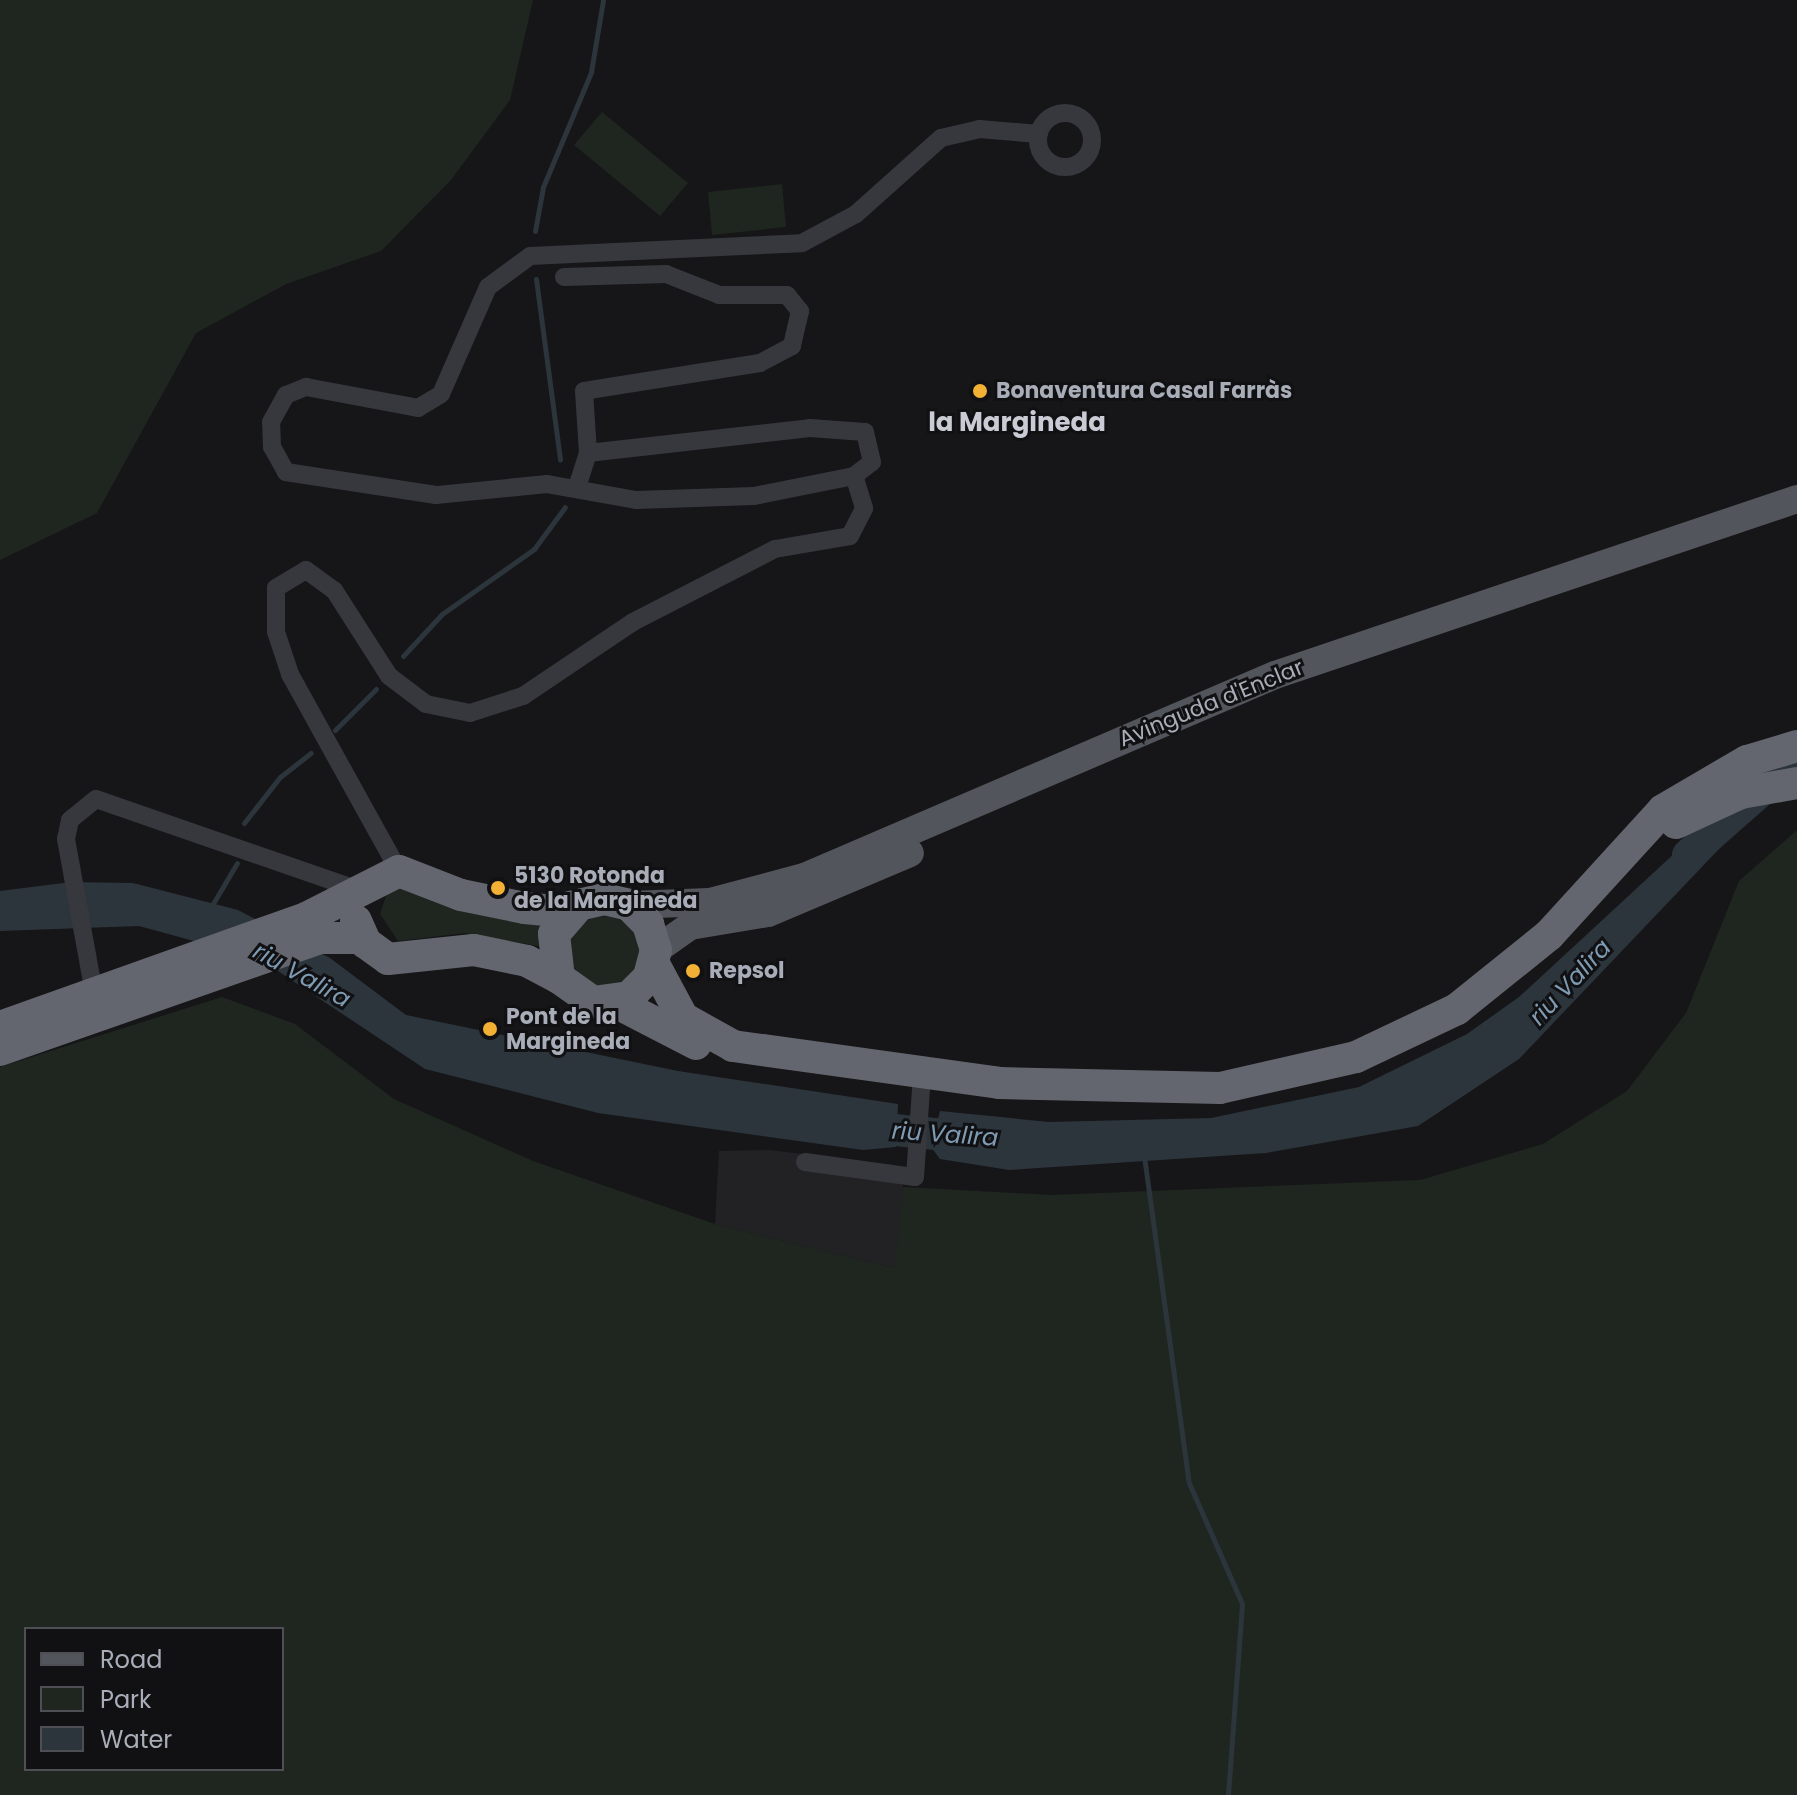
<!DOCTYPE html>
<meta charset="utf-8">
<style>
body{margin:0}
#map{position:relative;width:1797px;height:1795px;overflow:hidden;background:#161618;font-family:Poppins,sans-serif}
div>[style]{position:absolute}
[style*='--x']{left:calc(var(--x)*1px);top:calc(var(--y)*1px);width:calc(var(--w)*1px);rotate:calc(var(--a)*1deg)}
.built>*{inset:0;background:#222225}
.green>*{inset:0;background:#1e261f}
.round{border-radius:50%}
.water>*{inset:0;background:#2c353c}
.stream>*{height:5px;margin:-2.5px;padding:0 2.5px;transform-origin:2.5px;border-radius:2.5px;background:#2c353c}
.river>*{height:32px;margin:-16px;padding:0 16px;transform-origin:16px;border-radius:16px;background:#2c353c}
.street>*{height:18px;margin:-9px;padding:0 9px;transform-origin:9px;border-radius:9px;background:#37383d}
.street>.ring{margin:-9px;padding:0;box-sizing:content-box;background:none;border:18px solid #37383d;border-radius:50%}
.primary>*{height:28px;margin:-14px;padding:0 14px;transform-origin:14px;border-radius:14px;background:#53555c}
.highway>*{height:32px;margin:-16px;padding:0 16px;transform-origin:16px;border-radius:16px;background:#63666e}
.dots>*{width:22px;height:22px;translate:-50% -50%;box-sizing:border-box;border:4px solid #111113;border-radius:50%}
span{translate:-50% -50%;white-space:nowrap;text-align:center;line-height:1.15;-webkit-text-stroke:6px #111113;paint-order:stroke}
.poi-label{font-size:22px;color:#a8adb8;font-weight:700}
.left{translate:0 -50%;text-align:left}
.street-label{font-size:22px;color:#a8adb8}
.water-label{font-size:24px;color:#7f9bb3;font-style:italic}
.quarter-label{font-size:26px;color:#c9ccd4;font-weight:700}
.legend{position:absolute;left:24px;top:1627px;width:260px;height:144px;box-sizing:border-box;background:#111113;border:2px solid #4d4f55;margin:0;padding:10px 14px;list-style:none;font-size:24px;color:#a8adb8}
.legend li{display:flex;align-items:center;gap:16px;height:40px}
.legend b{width:40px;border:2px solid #4d4f55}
</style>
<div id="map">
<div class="built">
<div style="clip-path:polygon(769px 1150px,894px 1165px,907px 1196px,894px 1268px,715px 1224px,719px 1151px)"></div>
</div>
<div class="green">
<div style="clip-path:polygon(0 0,533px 0,510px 100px,451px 180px,381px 251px,286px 284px,196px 333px,97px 513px,0 560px)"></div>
<div style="clip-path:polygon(602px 112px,688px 183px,660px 216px,574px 145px)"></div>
<div style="clip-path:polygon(782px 184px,786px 227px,712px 235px,708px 192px)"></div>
<div style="clip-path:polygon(evenodd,1797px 830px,1797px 1795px,0 1795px,0 1067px,222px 997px,295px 1024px,394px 1099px,533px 1161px,715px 1224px,894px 1268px,904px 1187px,1052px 1195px,1420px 1180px,1543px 1144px,1627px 1091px,1686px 1013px,1739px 881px,1797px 830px,26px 1629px,282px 1629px,282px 1769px,26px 1769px,26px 1629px)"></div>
<div style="clip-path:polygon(399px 886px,468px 913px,545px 926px,543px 947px,465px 933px,398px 941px,380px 914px,386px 896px)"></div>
<div class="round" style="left:569px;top:916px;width:70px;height:70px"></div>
</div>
<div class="water">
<div style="clip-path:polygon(1758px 808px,1519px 1059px,1418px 1126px,1266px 1153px,1009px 1170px,940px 1159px,931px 1147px,940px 1111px,1049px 1122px,1211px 1118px,1359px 1087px,1467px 1034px,1519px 997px,1690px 839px)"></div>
<div style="clip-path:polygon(71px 882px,133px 883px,238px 910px,330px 958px,406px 1015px,678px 1071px,898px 1104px,896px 1147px,863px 1150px,598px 1113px,425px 1069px,260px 959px,139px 926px,0 931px,0 891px)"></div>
</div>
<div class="stream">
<div style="--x:535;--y:231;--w:45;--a:-79.7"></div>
<div style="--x:543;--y:187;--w:125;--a:-67.3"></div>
<div style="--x:591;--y:72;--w:73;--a:-80.5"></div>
<div style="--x:536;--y:279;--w:182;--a:82.4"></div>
<div style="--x:403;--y:656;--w:57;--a:-47.1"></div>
<div style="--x:442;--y:614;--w:113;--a:-35.2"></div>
<div style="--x:534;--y:549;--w:52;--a:-53.6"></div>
<div style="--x:335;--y:730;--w:58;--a:-45"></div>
<div style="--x:244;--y:823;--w:58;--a:-52"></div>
<div style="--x:280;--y:777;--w:39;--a:-38"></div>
<div style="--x:211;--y:907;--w:51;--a:-59.4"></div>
<div style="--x:1144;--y:1156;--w:330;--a:82.2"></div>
<div style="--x:1189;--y:1483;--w:132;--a:66.3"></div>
<div style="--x:1242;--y:1604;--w:192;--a:94.2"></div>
</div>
<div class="river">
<div style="--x:1688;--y:855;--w:145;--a:-41.4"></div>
<div style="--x:855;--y:1126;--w:122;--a:5.7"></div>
</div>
<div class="street">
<div class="ring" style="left:1038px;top:113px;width:36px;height:36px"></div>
<div style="--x:564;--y:277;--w:102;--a:-1.7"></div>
<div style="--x:666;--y:274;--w:57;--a:21.6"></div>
<div style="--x:719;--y:295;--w:68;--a:0"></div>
<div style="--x:787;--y:295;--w:21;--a:51"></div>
<div style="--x:800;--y:311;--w:36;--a:103"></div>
<div style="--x:792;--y:346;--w:36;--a:152"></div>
<div style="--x:760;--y:363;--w:178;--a:171"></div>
<div style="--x:584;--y:391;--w:62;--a:86.3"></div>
<div style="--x:578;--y:484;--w:33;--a:-72"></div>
<div style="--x:588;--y:453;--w:223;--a:-6.4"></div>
<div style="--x:810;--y:428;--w:55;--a:4.2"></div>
<div style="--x:865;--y:432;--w:31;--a:77"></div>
<div style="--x:872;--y:462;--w:23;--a:142"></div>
<div style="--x:854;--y:476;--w:102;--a:168.7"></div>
<div style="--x:754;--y:496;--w:118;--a:178.1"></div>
<div style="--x:636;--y:500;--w:90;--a:-169.8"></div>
<div style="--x:547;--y:484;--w:112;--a:174.3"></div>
<div style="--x:436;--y:495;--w:152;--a:-171.3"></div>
<div style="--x:286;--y:472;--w:29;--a:-119"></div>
<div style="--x:272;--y:447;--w:25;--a:-92"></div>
<div style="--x:271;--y:422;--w:31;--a:-61"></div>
<div style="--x:286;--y:395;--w:22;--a:-22"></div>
<div style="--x:306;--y:387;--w:114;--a:10.6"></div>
<div style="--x:418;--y:408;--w:27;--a:-31"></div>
<div style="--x:441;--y:394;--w:117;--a:-66.3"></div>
<div style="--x:488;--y:287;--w:52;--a:-36.4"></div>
<div style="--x:530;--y:256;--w:272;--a:-2.7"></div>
<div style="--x:802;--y:243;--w:61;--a:-28.2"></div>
<div style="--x:856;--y:214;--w:114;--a:-41.8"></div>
<div style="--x:941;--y:138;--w:39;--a:-13"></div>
<div style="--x:979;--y:129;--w:60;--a:4.8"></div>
<div style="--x:399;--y:871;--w:225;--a:-119"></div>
<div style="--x:290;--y:674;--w:44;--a:-108.4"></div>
<div style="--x:276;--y:632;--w:44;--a:-90"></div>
<div style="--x:276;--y:588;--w:35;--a:-31"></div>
<div style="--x:306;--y:570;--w:34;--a:36"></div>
<div style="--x:334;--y:590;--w:102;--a:57.4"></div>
<div style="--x:389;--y:676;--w:46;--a:37.1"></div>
<div style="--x:426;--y:704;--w:45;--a:11.6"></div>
<div style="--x:470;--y:713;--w:56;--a:-17.8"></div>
<div style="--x:523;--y:696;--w:133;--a:-33.9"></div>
<div style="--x:633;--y:622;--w:160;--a:-27.2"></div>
<div style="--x:775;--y:549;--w:76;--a:-9.8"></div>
<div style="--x:850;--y:536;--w:31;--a:-63"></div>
<div style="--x:864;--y:508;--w:34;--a:-107"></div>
<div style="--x:94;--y:993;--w:157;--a:-100.3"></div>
<div style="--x:66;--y:839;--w:19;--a:-78"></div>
<div style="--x:70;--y:820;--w:33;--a:-39"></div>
<div style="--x:96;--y:799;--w:278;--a:19.1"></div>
<div style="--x:805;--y:1162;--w:111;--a:7.8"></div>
<div style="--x:915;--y:1177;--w:102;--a:-86.1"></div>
</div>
<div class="primary">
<div style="--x:629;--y:905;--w:81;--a:-2.1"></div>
<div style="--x:710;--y:902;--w:97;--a:-14.9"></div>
<div style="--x:804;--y:877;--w:512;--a:-23.21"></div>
<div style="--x:1275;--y:675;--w:551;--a:-18.63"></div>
<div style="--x:656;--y:950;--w:42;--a:-35.2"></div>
<div style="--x:690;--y:926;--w:79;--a:-9.5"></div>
<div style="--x:768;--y:913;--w:154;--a:-22.9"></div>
</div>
<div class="highway">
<div style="--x:1676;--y:823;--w:72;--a:-24.8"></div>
<div style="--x:1741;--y:793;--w:57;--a:-10.1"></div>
<div style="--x:356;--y:921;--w:24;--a:66"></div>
<div style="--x:366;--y:943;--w:27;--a:36"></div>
<div style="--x:388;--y:959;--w:86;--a:-6"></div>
<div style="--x:474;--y:950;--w:54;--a:11.7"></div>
<div style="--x:527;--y:961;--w:36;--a:28"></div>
<div style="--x:654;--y:964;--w:61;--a:61.8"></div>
<div style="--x:683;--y:1018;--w:57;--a:29.2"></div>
<div style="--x:733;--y:1046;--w:269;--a:7.9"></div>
<div style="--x:999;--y:1083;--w:221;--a:1.3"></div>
<div style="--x:1220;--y:1088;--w:139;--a:-12.8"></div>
<div style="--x:1356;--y:1057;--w:112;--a:-25.4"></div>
<div style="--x:1457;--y:1009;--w:118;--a:-38.8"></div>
<div style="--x:1549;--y:935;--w:169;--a:-47.6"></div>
<div style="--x:1663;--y:810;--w:97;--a:-30.3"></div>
<div style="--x:1747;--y:761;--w:52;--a:-16.7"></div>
<div style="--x:615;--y:1002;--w:91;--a:27.4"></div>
<div style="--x:0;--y:1027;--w:325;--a:-19.6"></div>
<div style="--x:306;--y:918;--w:104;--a:-26.8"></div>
<div style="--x:399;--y:871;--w:66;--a:21.2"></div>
<div style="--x:461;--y:895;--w:65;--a:11.5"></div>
<div style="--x:525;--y:908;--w:28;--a:6"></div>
<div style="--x:553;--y:911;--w:52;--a:-13.2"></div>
<div style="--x:604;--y:899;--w:26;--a:13"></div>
<div style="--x:629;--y:905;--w:27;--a:45"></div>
<div style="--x:648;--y:924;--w:27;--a:73"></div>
<div style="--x:656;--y:950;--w:28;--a:105"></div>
<div style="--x:649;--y:977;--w:28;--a:135"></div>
<div style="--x:629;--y:997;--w:36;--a:172"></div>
<div style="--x:593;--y:1002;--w:42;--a:-144.8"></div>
<div style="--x:559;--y:978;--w:44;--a:-96.5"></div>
<div style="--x:554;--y:934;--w:38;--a:-49"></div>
<div style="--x:0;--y:1050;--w:338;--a:-19.3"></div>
<div style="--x:319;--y:938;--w:44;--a:0"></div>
</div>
<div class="dots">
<div style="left:980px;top:391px;background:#f2b134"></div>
<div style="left:498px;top:888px;background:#f2b134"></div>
<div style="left:693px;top:971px;background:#f2b134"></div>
<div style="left:490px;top:1029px;background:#f2b134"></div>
</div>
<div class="poi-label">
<span class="left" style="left:996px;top:391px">Bonaventura Casal Farràs</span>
<span class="left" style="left:514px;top:888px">5130 Rotonda<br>de la Margineda</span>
<span class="left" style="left:709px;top:971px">Repsol</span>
<span class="left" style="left:506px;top:1029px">Pont de la<br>Margineda</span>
</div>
<div class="street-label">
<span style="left:1211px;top:703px;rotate:-22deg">Avinguda d'Enclar</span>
</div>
<div class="water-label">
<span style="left:302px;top:975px;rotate:29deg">riu Valira</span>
<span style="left:1570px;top:982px;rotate:-47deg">riu Valira</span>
<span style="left:945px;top:1134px;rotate:4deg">riu Valira</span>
</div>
<div class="quarter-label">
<span style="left:1017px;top:423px">la Margineda</span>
</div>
<ul class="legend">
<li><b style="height:10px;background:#53555c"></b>Road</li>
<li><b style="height:22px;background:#1e261f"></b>Park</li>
<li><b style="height:22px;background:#2c353c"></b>Water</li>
</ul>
</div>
